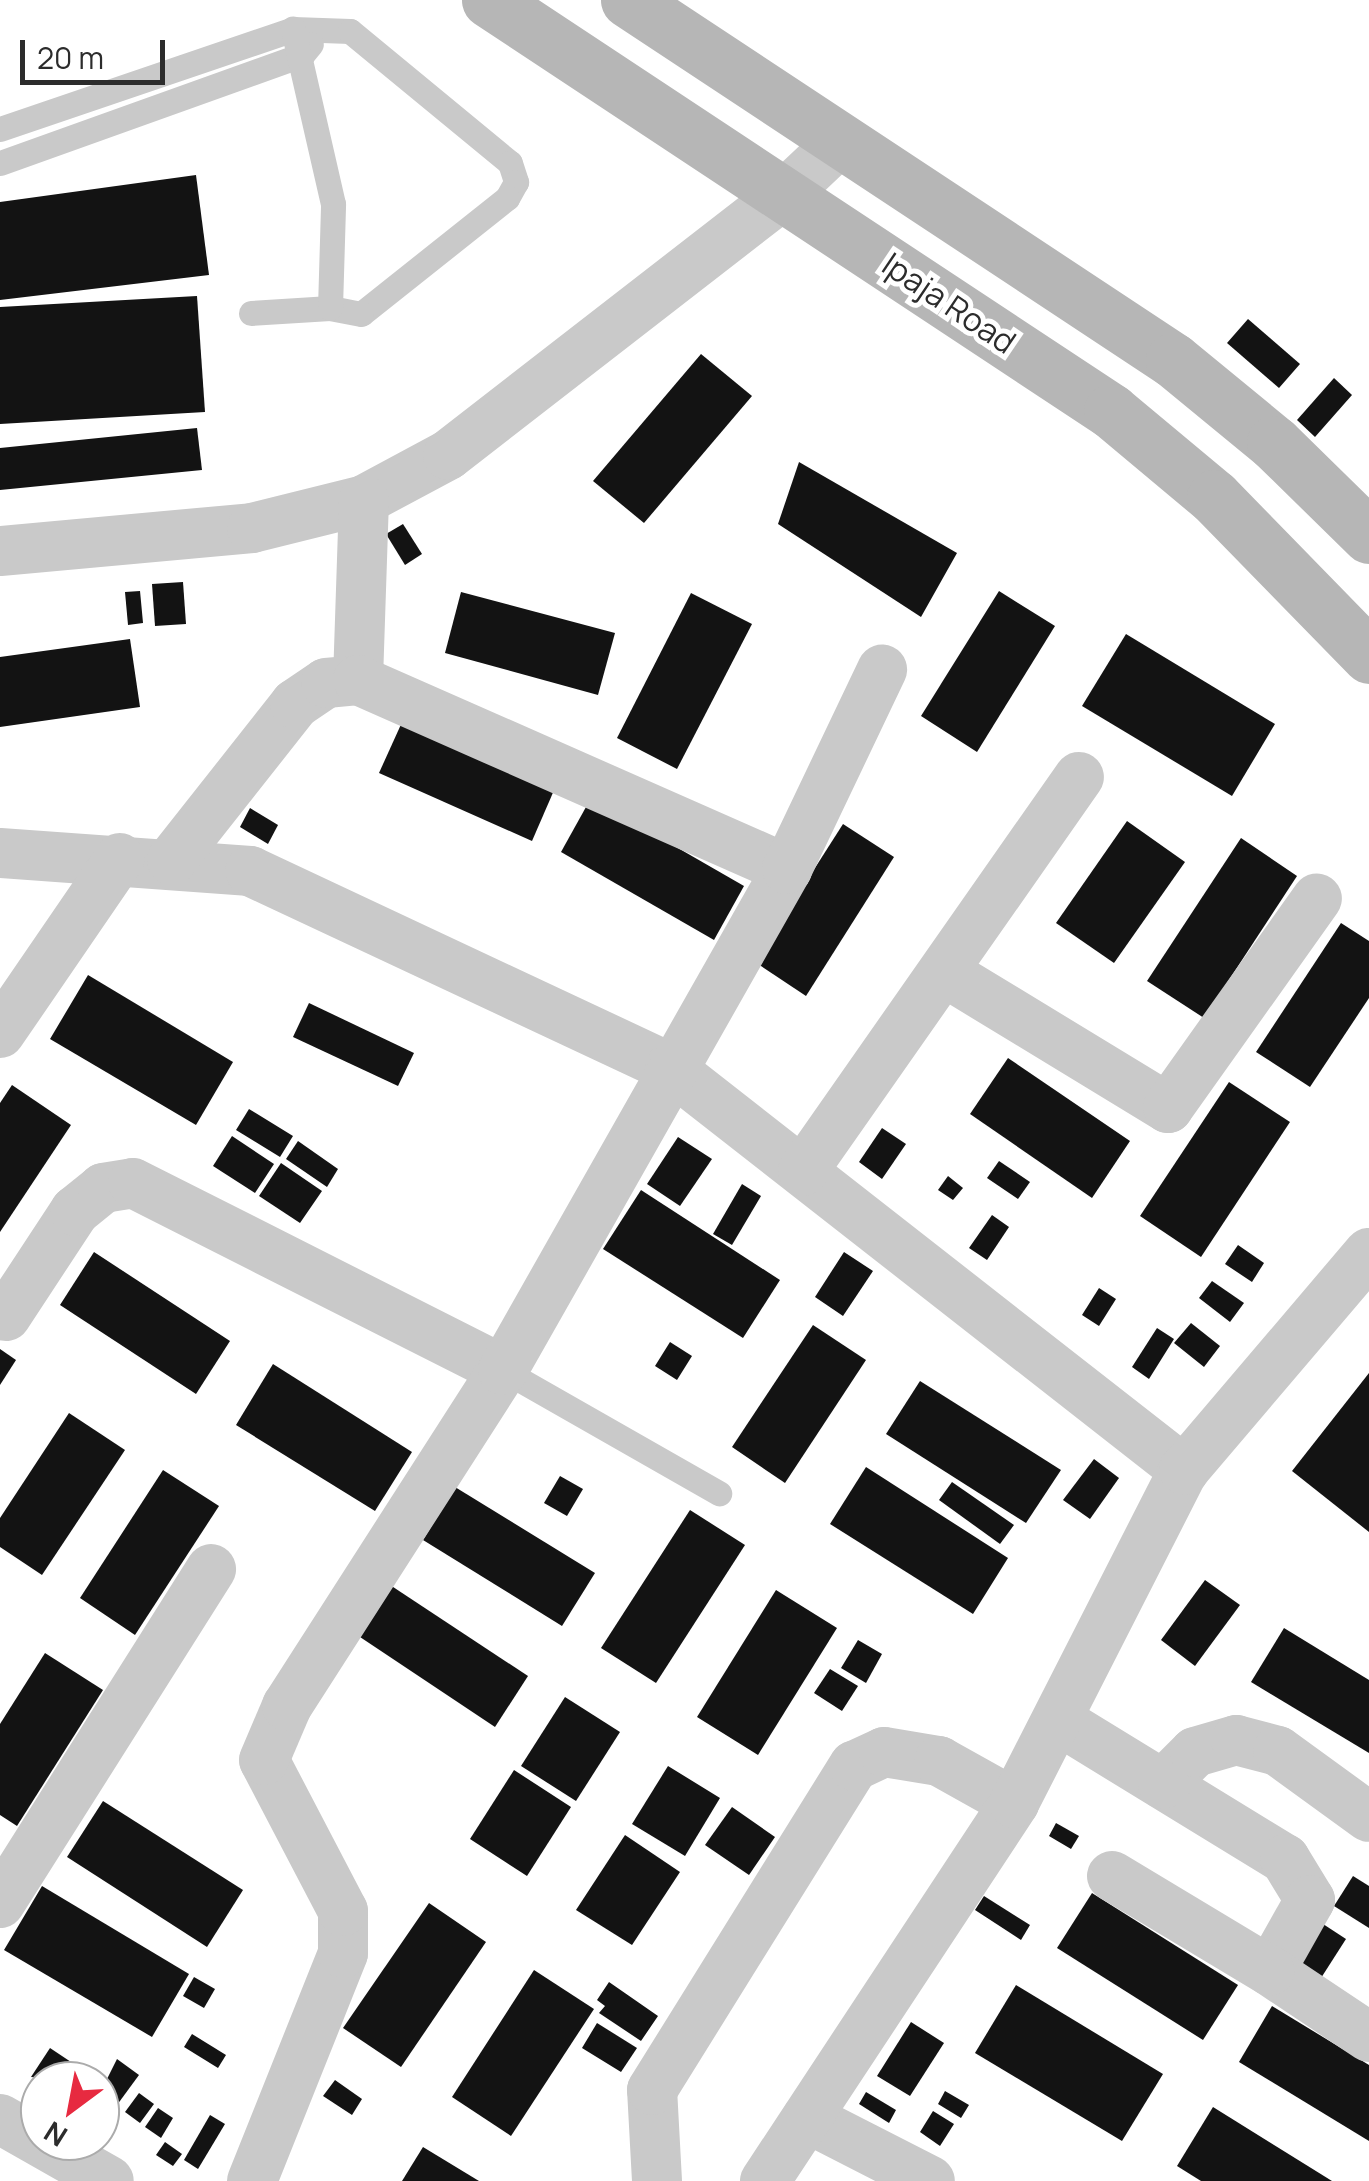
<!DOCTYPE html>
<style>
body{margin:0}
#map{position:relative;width:1369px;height:2181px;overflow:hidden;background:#fff;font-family:Manrope,sans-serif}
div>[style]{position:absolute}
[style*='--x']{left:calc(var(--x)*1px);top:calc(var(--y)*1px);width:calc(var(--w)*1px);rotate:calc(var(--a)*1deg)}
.building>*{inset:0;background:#131313}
.service>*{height:25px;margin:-12.5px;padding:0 12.5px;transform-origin:12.5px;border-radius:12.5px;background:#c9c9c9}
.minor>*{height:50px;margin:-25px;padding:0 25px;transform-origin:25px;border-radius:25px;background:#c9c9c9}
.secondary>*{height:55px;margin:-27.5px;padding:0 27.5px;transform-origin:27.5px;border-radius:27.5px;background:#b6b6b6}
span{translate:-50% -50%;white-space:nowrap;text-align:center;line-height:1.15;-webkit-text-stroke:10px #fff;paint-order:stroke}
.street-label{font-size:32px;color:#2c2c2c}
.north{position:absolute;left:20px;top:2061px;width:100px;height:100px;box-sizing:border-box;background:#fff;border:2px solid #ababab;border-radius:50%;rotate:212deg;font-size:28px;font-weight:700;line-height:40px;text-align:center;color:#2c2c2c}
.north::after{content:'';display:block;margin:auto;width:35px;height:45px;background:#e72a40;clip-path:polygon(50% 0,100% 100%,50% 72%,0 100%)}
.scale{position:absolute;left:20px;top:40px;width:145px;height:45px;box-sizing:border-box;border:5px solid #2c2c2c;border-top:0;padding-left:12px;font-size:30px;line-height:35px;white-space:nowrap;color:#2c2c2c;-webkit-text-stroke:8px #fff;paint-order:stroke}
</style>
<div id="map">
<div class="building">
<div style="clip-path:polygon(196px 175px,209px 275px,0 300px,0 202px)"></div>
<div style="clip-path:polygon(197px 296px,205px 412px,0 424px,0 307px)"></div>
<div style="clip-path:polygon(1248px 319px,1300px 364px,1279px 388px,1227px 343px)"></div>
<div style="clip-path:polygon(701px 354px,752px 396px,644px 523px,593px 481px)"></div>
<div style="clip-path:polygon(1334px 378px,1352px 395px,1315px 437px,1297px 420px)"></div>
<div style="clip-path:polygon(197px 428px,202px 470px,0 490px,0 448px)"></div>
<div style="clip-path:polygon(799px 462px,957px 553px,921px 617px,778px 524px)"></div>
<div style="clip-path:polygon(403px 524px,422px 554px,405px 565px,386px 534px)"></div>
<div style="clip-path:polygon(183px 582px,186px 624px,155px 626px,152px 584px)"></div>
<div style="clip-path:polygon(140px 591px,143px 623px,128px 625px,125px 592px)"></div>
<div style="clip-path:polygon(999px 591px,1055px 626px,977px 752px,921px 716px)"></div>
<div style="clip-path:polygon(461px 592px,615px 633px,598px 695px,445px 653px)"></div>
<div style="clip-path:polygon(691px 593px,752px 624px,677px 769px,617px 738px)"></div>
<div style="clip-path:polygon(1126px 634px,1275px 724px,1232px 796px,1082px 706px)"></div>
<div style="clip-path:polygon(130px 639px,140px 707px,0 727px,0 657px)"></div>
<div style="clip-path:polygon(403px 720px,555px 788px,532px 841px,379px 773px)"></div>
<div style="clip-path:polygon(591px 798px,744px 886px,714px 940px,561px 852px)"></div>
<div style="clip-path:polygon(250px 808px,278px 825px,268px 844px,240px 827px)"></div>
<div style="clip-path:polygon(1127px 821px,1185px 862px,1114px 963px,1056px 923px)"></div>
<div style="clip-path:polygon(843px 824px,894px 857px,806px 996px,755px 962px)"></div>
<div style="clip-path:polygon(1241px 838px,1297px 876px,1204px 1018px,1147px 981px)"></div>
<div style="clip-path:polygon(1341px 923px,1369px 941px,1369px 998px,1310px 1087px,1256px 1052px)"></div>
<div style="clip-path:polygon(88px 975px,233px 1062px,196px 1125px,50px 1039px)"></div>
<div style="clip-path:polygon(309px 1003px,414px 1053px,398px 1086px,293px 1037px)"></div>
<div style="clip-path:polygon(1008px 1058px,1130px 1141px,1092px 1198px,970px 1114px)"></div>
<div style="clip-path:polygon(1229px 1082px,1290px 1122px,1201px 1257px,1140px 1216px)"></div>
<div style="clip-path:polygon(12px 1085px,71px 1125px,0 1232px,0 1103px)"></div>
<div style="clip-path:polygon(249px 1109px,293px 1136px,280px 1157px,236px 1130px)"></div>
<div style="clip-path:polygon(882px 1128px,906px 1144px,882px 1179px,859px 1162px)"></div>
<div style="clip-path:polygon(232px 1136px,274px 1164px,255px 1193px,213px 1166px)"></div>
<div style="clip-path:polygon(678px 1137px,712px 1159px,680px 1206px,647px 1184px)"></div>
<div style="clip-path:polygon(298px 1141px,338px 1169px,327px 1187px,286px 1159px)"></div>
<div style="clip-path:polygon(999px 1161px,1030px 1182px,1018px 1199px,987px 1178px)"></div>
<div style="clip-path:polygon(281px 1163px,322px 1191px,300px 1223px,259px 1196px)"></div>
<div style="clip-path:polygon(948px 1176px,963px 1188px,953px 1200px,938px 1190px)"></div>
<div style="clip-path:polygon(742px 1184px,761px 1196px,732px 1245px,713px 1234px)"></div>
<div style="clip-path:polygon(641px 1190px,780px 1280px,743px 1338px,603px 1249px)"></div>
<div style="clip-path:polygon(992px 1215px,1009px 1227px,987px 1260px,969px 1248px)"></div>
<div style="clip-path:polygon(1238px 1245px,1264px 1263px,1252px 1282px,1225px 1264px)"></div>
<div style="clip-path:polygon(94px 1252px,230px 1341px,196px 1394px,60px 1305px)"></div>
<div style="clip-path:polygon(844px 1252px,873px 1271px,843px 1316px,815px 1297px)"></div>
<div style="clip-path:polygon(1212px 1281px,1244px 1303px,1230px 1322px,1199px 1298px)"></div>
<div style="clip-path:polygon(1099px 1288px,1116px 1299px,1099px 1326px,1082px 1315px)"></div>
<div style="clip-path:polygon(1191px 1323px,1220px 1346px,1204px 1367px,1174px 1343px)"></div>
<div style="clip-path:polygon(813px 1325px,866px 1360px,785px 1483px,732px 1447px)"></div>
<div style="clip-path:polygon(1157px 1328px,1174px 1339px,1149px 1379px,1132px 1367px)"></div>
<div style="clip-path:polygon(670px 1342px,692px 1356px,677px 1380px,655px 1366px)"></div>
<div style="clip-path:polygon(0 1349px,16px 1360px,0 1385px)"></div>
<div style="clip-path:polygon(273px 1364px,412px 1452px,375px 1511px,236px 1425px)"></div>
<div style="clip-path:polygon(1369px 1373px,1369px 1532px,1292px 1471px)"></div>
<div style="clip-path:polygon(920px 1381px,1061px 1470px,1026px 1523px,886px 1434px)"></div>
<div style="clip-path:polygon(69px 1413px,125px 1450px,42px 1575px,0 1547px,0 1518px)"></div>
<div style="clip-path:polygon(1094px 1459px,1119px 1478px,1090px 1519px,1063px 1500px)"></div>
<div style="clip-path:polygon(866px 1467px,1008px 1558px,973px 1614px,830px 1524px)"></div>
<div style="clip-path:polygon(163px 1470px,219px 1506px,135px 1635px,80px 1598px)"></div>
<div style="clip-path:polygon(560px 1476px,583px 1489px,567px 1516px,544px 1503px)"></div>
<div style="clip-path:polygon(952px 1482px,1014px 1525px,1000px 1544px,939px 1500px)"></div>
<div style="clip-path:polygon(455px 1487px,595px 1573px,562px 1626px,423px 1540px)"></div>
<div style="clip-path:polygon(690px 1510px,745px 1545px,656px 1683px,601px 1648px)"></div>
<div style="clip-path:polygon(1205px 1580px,1240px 1605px,1195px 1666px,1161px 1640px)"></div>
<div style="clip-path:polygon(384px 1581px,528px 1676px,495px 1727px,351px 1631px)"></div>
<div style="clip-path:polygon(776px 1590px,837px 1628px,758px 1755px,697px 1717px)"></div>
<div style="clip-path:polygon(1284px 1628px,1369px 1680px,1369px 1753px,1251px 1682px)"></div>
<div style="clip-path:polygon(858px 1640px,882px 1654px,866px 1683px,841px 1668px)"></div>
<div style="clip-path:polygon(45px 1653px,103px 1690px,17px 1826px,0 1815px,0 1724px)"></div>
<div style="clip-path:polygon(830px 1669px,858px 1686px,842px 1711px,814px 1693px)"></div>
<div style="clip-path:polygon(565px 1697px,620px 1732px,576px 1801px,521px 1766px)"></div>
<div style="clip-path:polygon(668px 1766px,720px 1798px,685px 1856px,632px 1824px)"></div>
<div style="clip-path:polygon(514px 1770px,571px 1807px,527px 1876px,470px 1839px)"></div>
<div style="clip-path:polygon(103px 1801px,243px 1890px,207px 1947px,67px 1857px)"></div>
<div style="clip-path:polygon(732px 1807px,775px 1837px,749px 1875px,705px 1845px)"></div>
<div style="clip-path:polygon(1056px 1823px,1079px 1836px,1071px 1849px,1049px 1836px)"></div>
<div style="clip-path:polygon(625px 1835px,680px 1872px,632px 1945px,576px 1910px)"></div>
<div style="clip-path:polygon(1353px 1876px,1369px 1886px,1369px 1928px,1334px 1906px)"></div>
<div style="clip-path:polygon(42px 1886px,189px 1974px,152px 2037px,4px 1950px)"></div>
<div style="clip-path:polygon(1092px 1893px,1238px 1985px,1203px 2040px,1057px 1948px)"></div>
<div style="clip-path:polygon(984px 1896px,1030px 1925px,1021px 1940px,975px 1910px)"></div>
<div style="clip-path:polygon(429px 1903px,486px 1942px,401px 2067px,343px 2028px)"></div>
<div style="clip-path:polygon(1323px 1924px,1346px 1939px,1321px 1978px,1298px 1962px)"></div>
<div style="clip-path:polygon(534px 1970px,594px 2009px,511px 2136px,452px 2097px)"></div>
<div style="clip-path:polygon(194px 1977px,215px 1989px,204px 2008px,183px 1996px)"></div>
<div style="clip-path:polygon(609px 1982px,658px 2016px,641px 2041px,599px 2013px,605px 2006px,597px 2000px)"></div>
<div style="clip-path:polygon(1016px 1985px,1163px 2074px,1122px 2141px,975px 2053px)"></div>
<div style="clip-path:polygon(1272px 2006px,1369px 2065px,1369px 2141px,1239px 2062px)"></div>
<div style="clip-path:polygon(911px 2022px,944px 2043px,910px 2096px,877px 2076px)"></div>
<div style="clip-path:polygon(597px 2023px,637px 2048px,621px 2072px,582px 2048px)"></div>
<div style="clip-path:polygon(192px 2034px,226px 2055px,218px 2068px,184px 2047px)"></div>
<div style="clip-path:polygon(50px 2048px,86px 2072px,80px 2081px,31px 2077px)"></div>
<div style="clip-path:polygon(117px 2059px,139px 2075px,117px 2105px,100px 2093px)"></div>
<div style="clip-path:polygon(335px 2080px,362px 2099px,352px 2115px,323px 2096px)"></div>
<div style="clip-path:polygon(945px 2091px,969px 2105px,961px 2118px,938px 2104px)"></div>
<div style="clip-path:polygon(866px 2092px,896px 2110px,889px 2123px,859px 2104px)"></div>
<div style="clip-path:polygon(139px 2093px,154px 2104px,140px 2123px,125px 2112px)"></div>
<div style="clip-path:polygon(1213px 2107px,1332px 2181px,1201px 2181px,1177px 2166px)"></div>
<div style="clip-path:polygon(158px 2108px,173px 2118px,161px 2138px,145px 2127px)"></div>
<div style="clip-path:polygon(933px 2111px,954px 2124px,940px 2146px,920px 2132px)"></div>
<div style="clip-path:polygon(210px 2115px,225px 2124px,198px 2169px,184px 2160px)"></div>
<div style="clip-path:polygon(165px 2142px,182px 2154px,173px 2166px,156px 2155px)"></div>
<div style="clip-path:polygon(423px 2147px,479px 2181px,402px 2181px)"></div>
</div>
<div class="service">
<div style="--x:0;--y:129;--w:310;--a:-18.8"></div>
<div style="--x:293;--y:29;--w:57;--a:2"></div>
<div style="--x:350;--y:31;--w:207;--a:39.5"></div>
<div style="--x:510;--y:163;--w:20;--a:72"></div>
<div style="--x:516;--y:182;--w:18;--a:119"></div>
<div style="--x:507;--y:198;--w:186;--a:141.5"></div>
<div style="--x:361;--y:314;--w:32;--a:-169"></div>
<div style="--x:0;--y:163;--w:321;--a:-19.7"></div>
<div style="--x:302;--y:55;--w:14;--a:-51"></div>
<div style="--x:251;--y:313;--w:79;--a:-3.6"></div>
<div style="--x:330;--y:308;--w:104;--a:-88.3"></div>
<div style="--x:333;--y:204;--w:180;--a:-102.9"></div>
<div style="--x:503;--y:1370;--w:249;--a:29.7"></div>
</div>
<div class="minor">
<div style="--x:0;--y:551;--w:253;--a:-5.2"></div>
<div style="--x:252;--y:528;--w:115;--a:-14"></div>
<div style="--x:364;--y:500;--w:95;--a:-28.2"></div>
<div style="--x:448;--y:455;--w:428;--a:-37.8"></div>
<div style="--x:786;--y:193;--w:77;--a:-43.4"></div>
<div style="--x:358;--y:680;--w:180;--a:-88.1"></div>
<div style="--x:0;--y:853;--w:251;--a:4.1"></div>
<div style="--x:250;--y:871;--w:464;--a:25.1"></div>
<div style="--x:670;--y:1068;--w:653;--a:38.03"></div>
<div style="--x:172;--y:860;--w:199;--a:-51.7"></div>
<div style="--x:295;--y:704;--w:37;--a:-34"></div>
<div style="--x:326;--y:683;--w:32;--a:-5"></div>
<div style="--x:358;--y:680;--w:469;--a:23.8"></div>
<div style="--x:946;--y:973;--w:260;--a:31.3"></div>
<div style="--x:1168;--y:1108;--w:257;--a:-54.6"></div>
<div style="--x:0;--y:1033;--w:212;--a:-55.6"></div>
<div style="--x:803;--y:1171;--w:481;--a:-55"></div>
<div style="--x:6;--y:1316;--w:126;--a:-56.7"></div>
<div style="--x:75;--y:1211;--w:36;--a:-39"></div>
<div style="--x:103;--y:1188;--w:30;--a:-9"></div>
<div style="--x:133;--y:1183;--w:415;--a:26.8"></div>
<div style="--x:1061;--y:1722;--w:263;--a:31.5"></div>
<div style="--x:1285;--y:1859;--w:48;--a:58.6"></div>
<div style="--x:1310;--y:1900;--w:81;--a:119.4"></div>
<div style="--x:1270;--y:1971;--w:119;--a:33.7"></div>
<div style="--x:1163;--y:1784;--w:45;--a:-45"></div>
<div style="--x:1195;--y:1752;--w:43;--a:-16.3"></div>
<div style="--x:1236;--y:1740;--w:43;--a:14.7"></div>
<div style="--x:1278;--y:1751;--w:112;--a:36"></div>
<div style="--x:1112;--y:1876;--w:184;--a:31"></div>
<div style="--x:0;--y:1903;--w:395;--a:-57.7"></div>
<div style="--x:807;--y:2118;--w:138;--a:27.1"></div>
<div style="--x:0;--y:2119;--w:125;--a:29.6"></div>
<div style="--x:252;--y:2181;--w:245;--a:-68.2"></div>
<div style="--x:343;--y:1953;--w:42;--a:-90"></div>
<div style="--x:343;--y:1911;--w:170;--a:-117.6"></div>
<div style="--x:264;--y:1760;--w:59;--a:-66.9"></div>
<div style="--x:287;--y:1706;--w:399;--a:-57.3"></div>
<div style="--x:503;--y:1370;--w:576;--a:-60.45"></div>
<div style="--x:787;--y:869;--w:221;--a:-64.5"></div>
<div style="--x:657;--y:2181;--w:91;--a:-93.1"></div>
<div style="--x:652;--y:2090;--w:382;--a:-58.1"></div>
<div style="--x:854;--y:1766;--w:33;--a:-25"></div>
<div style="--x:884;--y:1752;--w:56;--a:9.3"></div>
<div style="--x:939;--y:1761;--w:86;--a:29.2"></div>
<div style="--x:765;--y:2181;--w:453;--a:-56.6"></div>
<div style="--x:1014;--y:1803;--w:374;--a:-63"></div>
<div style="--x:1184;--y:1470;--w:285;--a:-49.6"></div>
</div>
<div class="secondary">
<div style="--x:489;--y:0;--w:746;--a:33.46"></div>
<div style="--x:1111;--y:411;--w:134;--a:39.9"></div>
<div style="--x:1214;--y:497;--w:222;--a:45.7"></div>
<div style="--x:628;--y:0;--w:653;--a:33.45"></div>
<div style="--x:1173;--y:360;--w:131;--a:39.4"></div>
<div style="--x:1274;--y:443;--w:133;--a:44.4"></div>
</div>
<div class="street-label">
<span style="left:949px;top:303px;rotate:34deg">Ipaja Road</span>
</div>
<div class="north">N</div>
<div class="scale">20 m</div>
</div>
